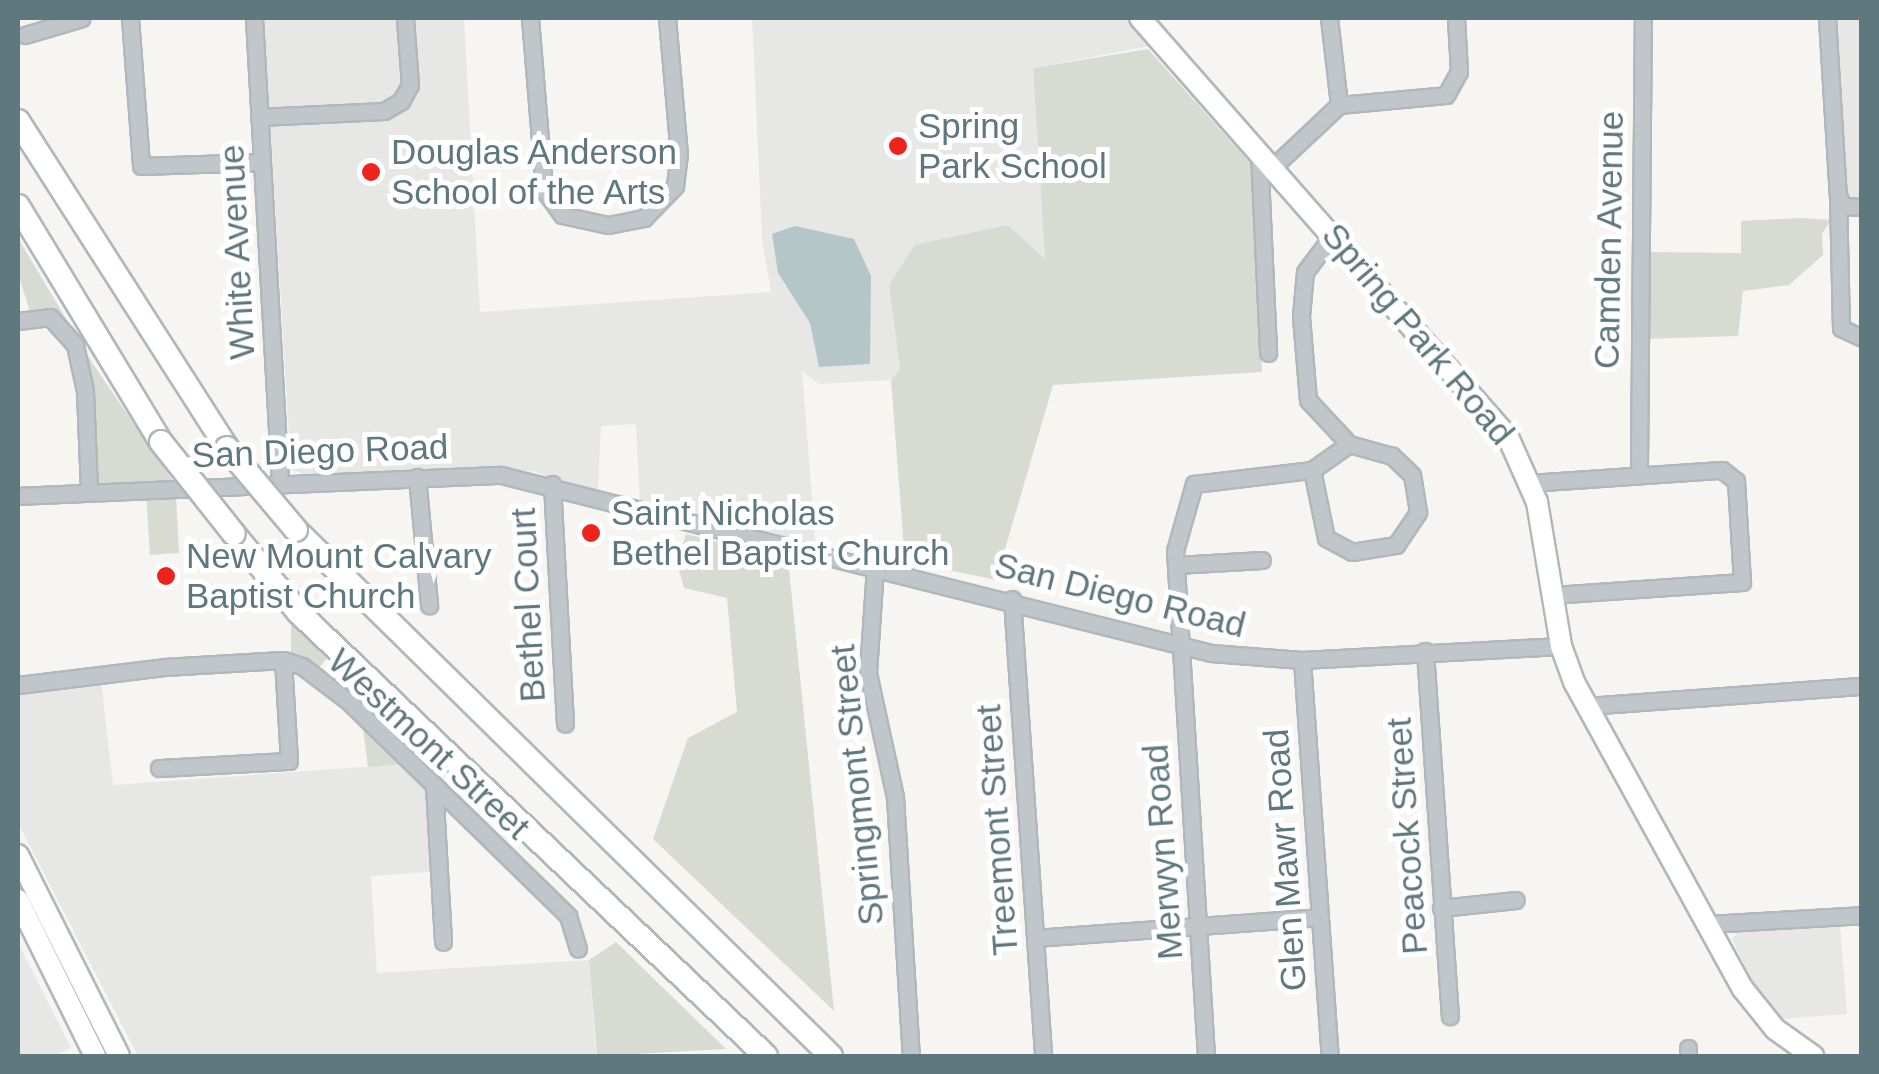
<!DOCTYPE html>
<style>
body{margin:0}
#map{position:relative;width:1879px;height:1074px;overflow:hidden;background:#f6f5f2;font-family:Arial,sans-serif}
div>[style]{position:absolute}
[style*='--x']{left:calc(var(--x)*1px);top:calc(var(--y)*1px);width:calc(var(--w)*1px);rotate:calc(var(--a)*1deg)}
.built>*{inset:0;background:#e7e7e6}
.green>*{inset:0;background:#d7dbd1}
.water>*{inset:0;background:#b4c6c8}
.roads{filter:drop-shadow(2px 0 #b1b8bb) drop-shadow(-2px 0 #b1b8bb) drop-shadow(0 2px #b1b8bb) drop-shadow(0 -2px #b1b8bb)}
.minor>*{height:15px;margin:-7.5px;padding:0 7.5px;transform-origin:7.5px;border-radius:7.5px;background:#c0c6c9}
.major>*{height:20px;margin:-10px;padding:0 10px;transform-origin:10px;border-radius:10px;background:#fff}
.highway>*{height:22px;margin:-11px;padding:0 11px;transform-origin:11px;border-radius:11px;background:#fff}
.bridges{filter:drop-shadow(2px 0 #b1b7b9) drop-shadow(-2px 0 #b1b7b9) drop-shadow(0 2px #b1b7b9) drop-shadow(0 -2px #b1b7b9)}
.highway-bridge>*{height:22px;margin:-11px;padding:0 11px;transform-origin:11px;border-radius:11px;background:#fff}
.dots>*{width:28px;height:28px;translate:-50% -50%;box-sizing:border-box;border:5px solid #fff;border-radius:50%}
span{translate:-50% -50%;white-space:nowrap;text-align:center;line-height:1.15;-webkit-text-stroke:10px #fff;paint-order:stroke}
.poi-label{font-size:35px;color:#5f777f}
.left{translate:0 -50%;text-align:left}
.street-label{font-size:35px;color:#5f777f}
.frame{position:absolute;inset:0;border:20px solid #5f777f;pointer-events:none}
</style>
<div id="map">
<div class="built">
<div style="clip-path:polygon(264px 18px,464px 18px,480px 312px,771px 292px,762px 239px,752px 18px,1124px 18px,1150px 46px,1033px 68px,1045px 260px,889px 285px,900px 369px,891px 380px,819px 384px,802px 371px,816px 547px,640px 504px,636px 424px,601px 426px,598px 492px,532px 471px,306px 475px,291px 469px)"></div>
<div style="clip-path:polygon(1834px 18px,1861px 18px,1861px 198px,1846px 199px)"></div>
<div style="clip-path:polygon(101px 680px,113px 785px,404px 764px,427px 786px,431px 872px,371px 876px,377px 973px,589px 960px,596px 1056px,138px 1056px,18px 823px,18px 691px)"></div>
<div style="clip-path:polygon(1840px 924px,1847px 1014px,1782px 1019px,1757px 990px,1732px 939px,1740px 930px)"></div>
<div style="clip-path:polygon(18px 943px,71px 1048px,54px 1056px,18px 1056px)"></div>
</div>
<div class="green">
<div style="clip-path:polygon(1148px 49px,1253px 166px,1262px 372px,1053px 385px,996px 580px,905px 561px,891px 380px,900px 369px,889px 285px,915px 245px,1007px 225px,1045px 259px,1033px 68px)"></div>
<div style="clip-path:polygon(1802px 218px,1831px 220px,1822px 234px,1823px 255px,1789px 285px,1743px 291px,1738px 336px,1642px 339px,1644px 252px,1741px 253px,1741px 221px)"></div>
<div style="clip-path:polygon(18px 238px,93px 364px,173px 481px,95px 484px,89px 375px,56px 309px,30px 311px,18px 274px)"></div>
<div style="clip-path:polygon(146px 494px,176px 496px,179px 553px,150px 555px)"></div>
<div style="clip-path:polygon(686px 534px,788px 559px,834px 1011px,653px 839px,688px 738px,737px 712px,727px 598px,684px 588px,677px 562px)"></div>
<div style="clip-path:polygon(291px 623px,327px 658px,318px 669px,291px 653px)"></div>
<div style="clip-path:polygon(362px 721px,404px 764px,368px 767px)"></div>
<div style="clip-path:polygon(616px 942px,726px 1049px,597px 1056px,589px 960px)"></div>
</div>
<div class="water">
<div style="clip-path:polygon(795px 226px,854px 239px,871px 276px,870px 364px,819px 367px,810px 323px,778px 273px,772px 234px)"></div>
</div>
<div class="roads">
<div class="minor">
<div style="--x:130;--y:18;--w:148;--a:85.7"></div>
<div style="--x:141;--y:166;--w:120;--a:-1.9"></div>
<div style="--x:254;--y:18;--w:466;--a:86.8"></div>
<div style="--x:530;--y:18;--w:173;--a:85.3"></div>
<div style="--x:544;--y:190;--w:31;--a:54"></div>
<div style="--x:562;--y:215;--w:47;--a:12.3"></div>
<div style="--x:608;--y:225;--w:37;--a:-11"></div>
<div style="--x:644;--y:218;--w:45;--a:-45.9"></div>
<div style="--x:675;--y:186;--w:31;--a:-83"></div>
<div style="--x:679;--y:155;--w:138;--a:-95"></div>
<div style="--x:1329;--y:18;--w:88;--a:83.4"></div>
<div style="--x:1827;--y:18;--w:178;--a:86.5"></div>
<div style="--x:1838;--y:196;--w:11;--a:63"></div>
<div style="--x:1843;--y:206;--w:19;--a:3"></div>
<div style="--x:25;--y:35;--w:59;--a:-16.6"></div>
<div style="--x:1339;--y:105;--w:107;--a:-5.3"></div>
<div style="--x:1446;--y:95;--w:26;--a:-61"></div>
<div style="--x:1459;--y:72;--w:54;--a:-93.2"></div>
<div style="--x:259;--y:117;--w:125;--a:-2.7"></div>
<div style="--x:384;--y:111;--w:20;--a:-30"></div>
<div style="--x:401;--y:101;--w:18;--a:-61"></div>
<div style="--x:410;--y:85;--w:67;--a:-94.3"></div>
<div style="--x:1259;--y:152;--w:201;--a:87.4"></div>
<div style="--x:1273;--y:167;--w:91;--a:-43.2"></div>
<div style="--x:1838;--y:196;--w:132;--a:88.7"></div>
<div style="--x:1841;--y:328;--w:23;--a:25"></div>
<div style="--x:18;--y:321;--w:32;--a:-7"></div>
<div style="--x:50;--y:317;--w:38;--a:48"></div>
<div style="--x:75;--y:345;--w:47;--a:77.7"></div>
<div style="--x:85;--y:391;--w:100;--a:87.7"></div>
<div style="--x:1639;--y:464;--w:446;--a:-89.5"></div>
<div style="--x:1312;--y:470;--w:69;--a:78.4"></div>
<div style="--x:1326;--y:538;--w:30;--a:28"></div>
<div style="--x:1352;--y:552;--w:45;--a:-9"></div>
<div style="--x:1396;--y:545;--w:40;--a:-56"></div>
<div style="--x:1418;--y:512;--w:37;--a:-99"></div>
<div style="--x:1412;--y:475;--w:28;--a:-136"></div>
<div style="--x:1392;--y:456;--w:45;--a:-164.4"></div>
<div style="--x:417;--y:477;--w:129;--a:84.6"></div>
<div style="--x:1529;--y:483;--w:193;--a:-3.9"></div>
<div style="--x:1722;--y:470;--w:18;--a:38"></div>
<div style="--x:1736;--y:481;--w:101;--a:86.6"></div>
<div style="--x:1742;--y:582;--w:189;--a:176.1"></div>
<div style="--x:552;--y:484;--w:240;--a:86.9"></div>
<div style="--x:18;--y:496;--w:483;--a:-2.5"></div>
<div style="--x:501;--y:475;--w:732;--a:14.07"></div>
<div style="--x:1211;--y:653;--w:91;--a:4.4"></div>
<div style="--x:1302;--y:660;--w:259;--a:-3.1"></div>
<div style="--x:1176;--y:565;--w:86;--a:-3.3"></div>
<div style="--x:875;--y:567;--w:106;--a:93.8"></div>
<div style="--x:868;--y:673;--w:127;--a:77.7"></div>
<div style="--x:895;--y:797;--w:259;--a:86.5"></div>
<div style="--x:1012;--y:599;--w:458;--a:86.1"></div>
<div style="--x:1425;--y:651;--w:366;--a:86.1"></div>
<div style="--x:1302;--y:660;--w:397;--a:86"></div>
<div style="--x:18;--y:685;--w:147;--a:-7"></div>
<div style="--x:164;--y:667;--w:119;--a:-3.4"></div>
<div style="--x:283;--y:660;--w:20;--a:18"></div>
<div style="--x:302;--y:666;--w:58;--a:37.3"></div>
<div style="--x:348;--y:701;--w:308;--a:44.3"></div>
<div style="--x:568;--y:916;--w:34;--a:73"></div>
<div style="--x:1587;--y:706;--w:276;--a:-4.2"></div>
<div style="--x:159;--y:768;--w:130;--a:-3.1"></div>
<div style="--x:289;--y:761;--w:101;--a:-93.4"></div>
<div style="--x:434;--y:785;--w:157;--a:86.7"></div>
<div style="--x:1441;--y:908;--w:75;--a:-6.1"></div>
<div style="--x:1707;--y:924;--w:155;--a:-3.3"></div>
<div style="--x:1035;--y:938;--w:284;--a:-4.2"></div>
<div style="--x:1688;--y:1048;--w:8;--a:90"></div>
<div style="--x:1206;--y:1056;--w:506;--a:-93.51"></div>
<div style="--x:1175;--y:551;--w:70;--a:-74.2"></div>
<div style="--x:1194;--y:484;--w:119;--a:-6.8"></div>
<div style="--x:1312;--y:470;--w:45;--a:-35.1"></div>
<div style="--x:1349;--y:444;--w:60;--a:-133"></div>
<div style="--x:1308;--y:400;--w:84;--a:-94.8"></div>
<div style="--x:1301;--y:316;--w:44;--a:-84.8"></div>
<div style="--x:1305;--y:272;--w:50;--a:-53.1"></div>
</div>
<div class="major">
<div style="--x:1140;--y:18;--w:558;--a:48.71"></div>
<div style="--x:1508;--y:437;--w:71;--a:66"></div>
<div style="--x:1537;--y:502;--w:146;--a:80.5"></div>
<div style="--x:1561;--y:646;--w:38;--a:70"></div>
<div style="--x:1574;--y:682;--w:350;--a:61.2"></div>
<div style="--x:1743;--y:989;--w:51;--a:51.3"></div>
<div style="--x:1775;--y:1029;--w:47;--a:35.4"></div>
<div style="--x:18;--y:855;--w:225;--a:63.3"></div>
<div style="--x:18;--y:900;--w:174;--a:63.7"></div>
</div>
<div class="highway">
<div style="--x:18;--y:121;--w:388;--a:57.4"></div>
<div style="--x:18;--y:206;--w:276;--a:58.8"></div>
<div style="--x:296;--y:530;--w:750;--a:44.51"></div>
<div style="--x:234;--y:534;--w:101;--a:50.6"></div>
<div style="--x:298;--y:612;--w:645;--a:43.49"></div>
</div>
</div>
<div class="bridges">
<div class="highway-bridge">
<div style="--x:161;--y:442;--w:117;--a:51.6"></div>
<div style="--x:227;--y:448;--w:107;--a:49.9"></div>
</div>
</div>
<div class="dots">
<div style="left:898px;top:146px;background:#ed241c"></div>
<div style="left:371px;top:172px;background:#ed241c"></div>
<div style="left:591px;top:533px;background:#ed241c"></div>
<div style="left:166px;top:576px;background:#ed241c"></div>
</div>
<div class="poi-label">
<span class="left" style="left:918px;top:146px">Spring<br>Park School</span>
<span class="left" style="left:391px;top:172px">Douglas Anderson<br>School of the Arts</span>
<span class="left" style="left:611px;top:533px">Saint Nicholas<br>Bethel Baptist Church</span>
<span class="left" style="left:186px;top:576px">New Mount Calvary<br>Baptist Church</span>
</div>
<div class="street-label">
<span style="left:1609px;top:240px;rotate:-89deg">Camden Avenue</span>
<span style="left:237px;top:252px;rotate:-93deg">White Avenue</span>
<span style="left:1418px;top:334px;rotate:50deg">Spring Park Road</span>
<span style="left:320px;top:451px;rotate:-2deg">San Diego Road</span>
<span style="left:1120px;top:595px;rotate:14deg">San Diego Road</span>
<span style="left:528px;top:605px;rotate:-93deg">Bethel Court</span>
<span style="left:429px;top:744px;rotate:43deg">Westmont Street</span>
<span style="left:857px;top:785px;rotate:-96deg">Springmont Street</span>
<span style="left:997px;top:830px;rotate:-94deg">Treemont Street</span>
<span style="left:1407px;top:836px;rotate:-94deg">Peacock Street</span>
<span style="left:1163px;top:852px;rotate:-94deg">Merwyn Road</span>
<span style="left:1285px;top:860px;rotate:-94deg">Glen Mawr Road</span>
</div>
<div class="frame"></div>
</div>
